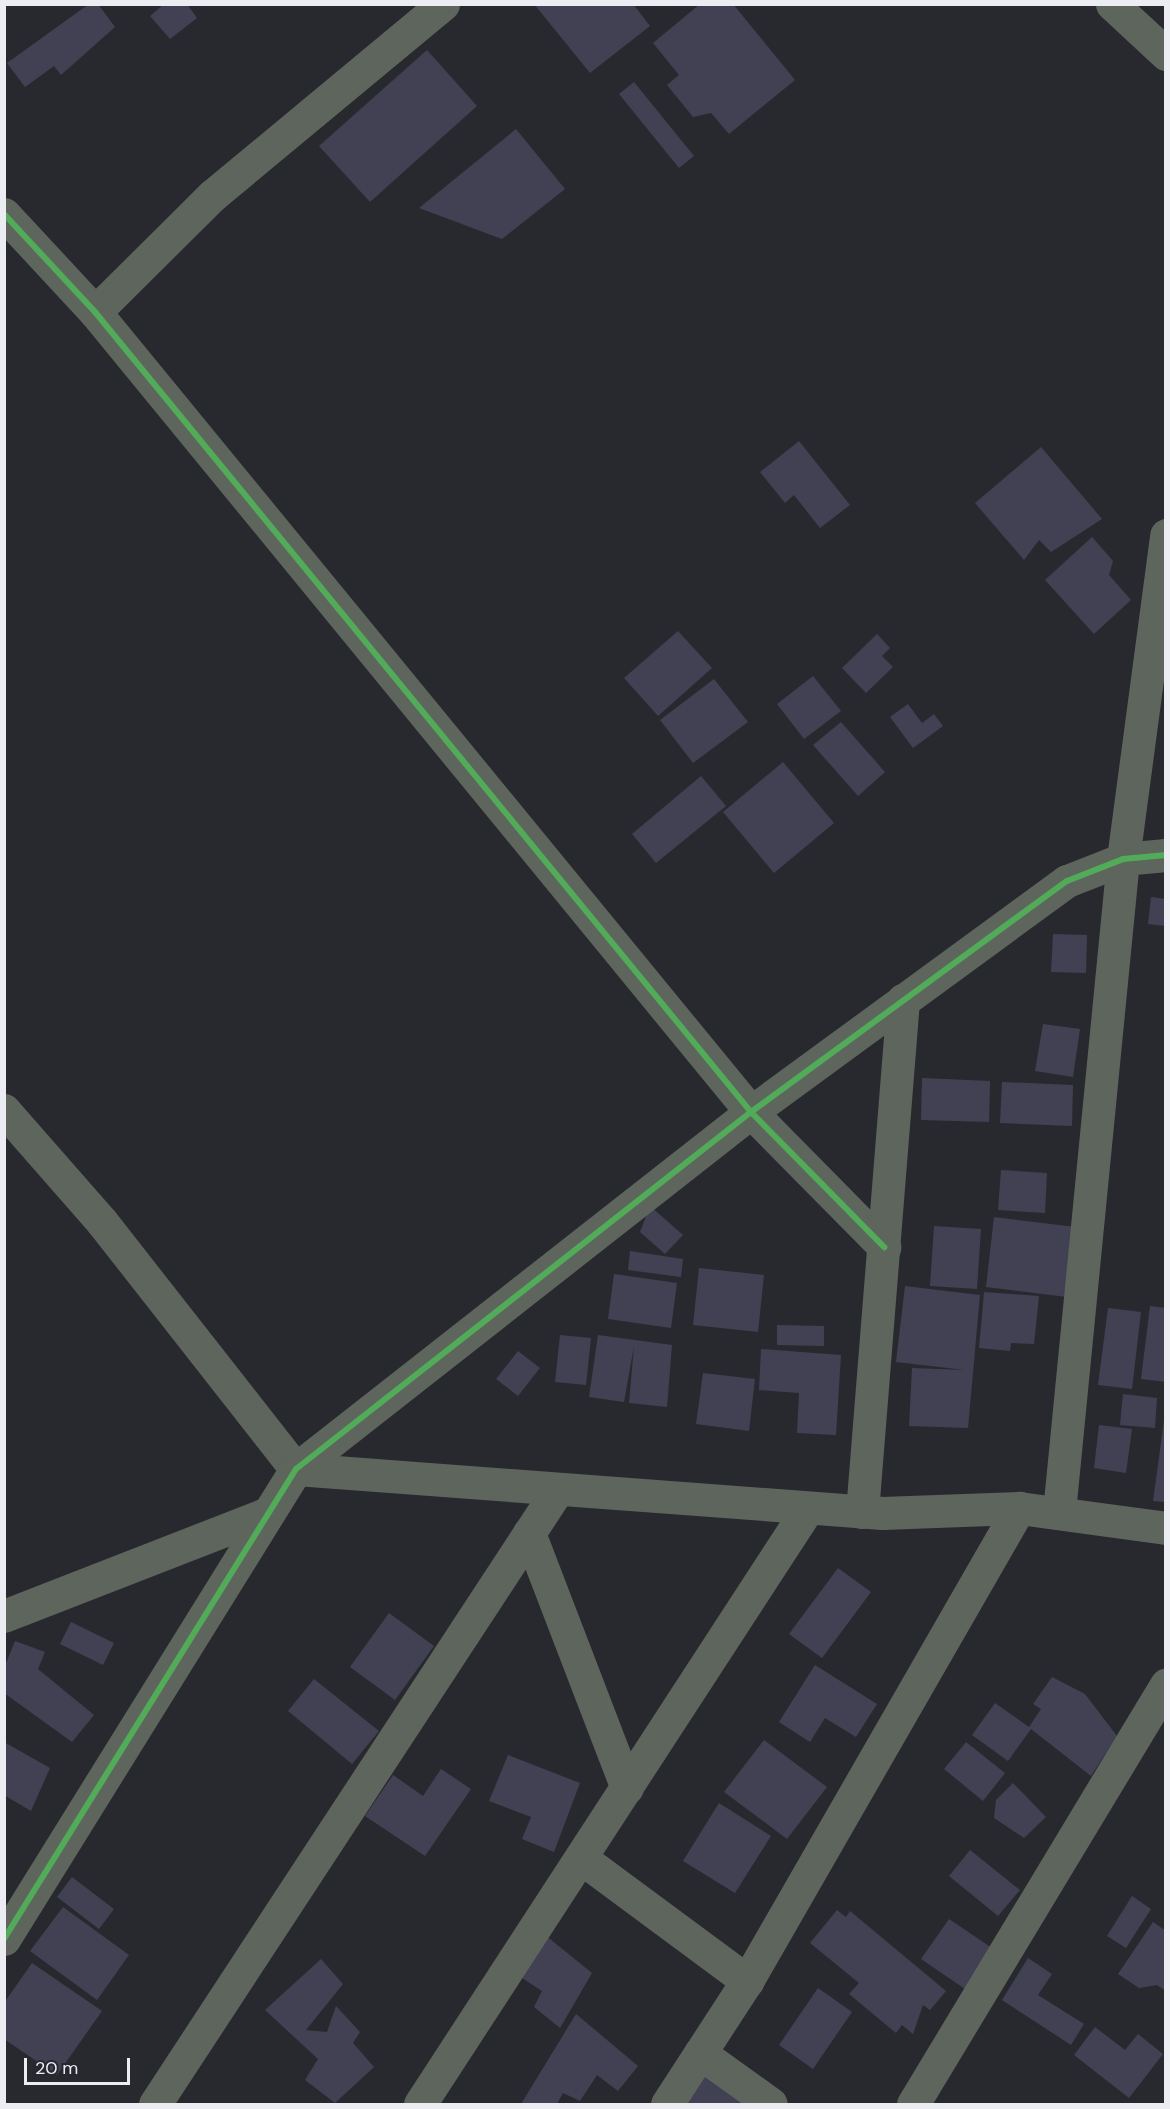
<!DOCTYPE html>
<style>
body{margin:0}
#map{position:relative;width:1170px;height:2109px;overflow:hidden;background:#28292e;font-family:"DM Sans",sans-serif}
div>[style]{position:absolute}
[style*='--x']{left:calc(var(--x)*1px);top:calc(var(--y)*1px);width:calc(var(--w)*1px);rotate:calc(var(--a)*1deg)}
.building>*{inset:0;background:#414153}
.minor>*{height:33px;margin:-16.5px;padding:0 16.5px;transform-origin:16.5px;border-radius:16.5px;background:#5e655d}
.cycleway>*{height:6px;margin:-3px;padding:0 3px;transform-origin:3px;border-radius:3px;background:#51ab58}
span{translate:-50% -50%;white-space:nowrap;text-align:center;line-height:1.15;-webkit-text-stroke:5px #262730;paint-order:stroke}
.frame{position:absolute;inset:0;border:6px solid #ecedf3;pointer-events:none}
.scale{position:absolute;left:24px;top:2058px;width:106px;height:27px;box-sizing:border-box;border:3px solid #ecedf3;border-top:0;padding-left:8px;font-size:18px;line-height:21px;white-space:nowrap;color:#ecedf3;-webkit-text-stroke:4px #262730;paint-order:stroke}
</style>
<div id="map">
<div class="building">
<div style="clip-path:polygon(89px 4px,98px 4px,115px 27px,61px 75px,54px 66px,25px 87px,7px 63px)"></div>
<div style="clip-path:polygon(164px 4px,187px 4px,197px 18px,170px 39px,150px 16px)"></div>
<div style="clip-path:polygon(534px 4px,633px 4px,650px 26px,590px 73px)"></div>
<div style="clip-path:polygon(700px 4px,733px 4px,795px 80px,729px 134px,711px 113px,693px 117px,667px 85px,679px 75px,653px 43px)"></div>
<div style="clip-path:polygon(427px 50px,477px 106px,370px 202px,319px 146px)"></div>
<div style="clip-path:polygon(634px 82px,694px 156px,679px 168px,619px 94px)"></div>
<div style="clip-path:polygon(516px 129px,565px 189px,502px 239px,419px 208px)"></div>
<div style="clip-path:polygon(799px 441px,850px 505px,820px 528px,794px 495px,785px 503px,760px 472px)"></div>
<div style="clip-path:polygon(1041px 447px,1102px 519px,1051px 552px,1039px 540px,1024px 560px,975px 503px)"></div>
<div style="clip-path:polygon(1092px 537px,1113px 561px,1109px 575px,1131px 600px,1094px 634px,1045px 580px)"></div>
<div style="clip-path:polygon(678px 631px,712px 668px,658px 716px,624px 678px)"></div>
<div style="clip-path:polygon(877px 634px,890px 648px,882px 656px,893px 667px,866px 693px,842px 668px)"></div>
<div style="clip-path:polygon(813px 676px,841px 711px,804px 739px,777px 704px)"></div>
<div style="clip-path:polygon(714px 679px,748px 722px,693px 763px,660px 720px)"></div>
<div style="clip-path:polygon(908px 704px,922px 723px,934px 714px,943px 726px,913px 748px,890px 717px)"></div>
<div style="clip-path:polygon(841px 722px,885px 772px,858px 796px,813px 745px)"></div>
<div style="clip-path:polygon(783px 762px,834px 823px,774px 873px,723px 812px)"></div>
<div style="clip-path:polygon(701px 776px,726px 806px,656px 863px,632px 834px)"></div>
<div style="clip-path:polygon(1151px 897px,1166px 899px,1166px 926px,1148px 924px)"></div>
<div style="clip-path:polygon(1053px 934px,1087px 935px,1086px 973px,1051px 972px)"></div>
<div style="clip-path:polygon(1043px 1024px,1080px 1029px,1073px 1077px,1035px 1071px)"></div>
<div style="clip-path:polygon(922px 1078px,990px 1081px,989px 1122px,921px 1120px)"></div>
<div style="clip-path:polygon(1002px 1082px,1073px 1085px,1072px 1126px,1000px 1123px)"></div>
<div style="clip-path:polygon(1001px 1170px,1047px 1173px,1045px 1213px,998px 1210px)"></div>
<div style="clip-path:polygon(650px 1206px,683px 1235px,665px 1254px,640px 1232px)"></div>
<div style="clip-path:polygon(994px 1217px,1075px 1227px,1067px 1297px,986px 1287px)"></div>
<div style="clip-path:polygon(934px 1226px,981px 1229px,977px 1289px,930px 1286px)"></div>
<div style="clip-path:polygon(630px 1251px,683px 1259px,681px 1277px,628px 1270px)"></div>
<div style="clip-path:polygon(699px 1268px,764px 1275px,758px 1332px,693px 1325px)"></div>
<div style="clip-path:polygon(614px 1274px,677px 1283px,671px 1328px,608px 1319px)"></div>
<div style="clip-path:polygon(905px 1286px,980px 1295px,968px 1428px,909px 1426px,912px 1368px,965px 1370px,896px 1362px)"></div>
<div style="clip-path:polygon(984px 1292px,1039px 1296px,1034px 1344px,1011px 1343px,1010px 1351px,979px 1348px)"></div>
<div style="clip-path:polygon(1150px 1306px,1166px 1308px,1166px 1382px,1141px 1379px)"></div>
<div style="clip-path:polygon(1108px 1308px,1141px 1312px,1132px 1389px,1098px 1385px)"></div>
<div style="clip-path:polygon(777px 1325px,824px 1326px,824px 1346px,777px 1345px)"></div>
<div style="clip-path:polygon(560px 1335px,591px 1338px,586px 1385px,555px 1382px)"></div>
<div style="clip-path:polygon(598px 1335px,672px 1345px,667px 1407px,629px 1403px,634px 1346px,624px 1402px,589px 1397px)"></div>
<div style="clip-path:polygon(761px 1349px,841px 1355px,836px 1435px,797px 1433px,799px 1393px,759px 1390px)"></div>
<div style="clip-path:polygon(518px 1351px,540px 1368px,518px 1396px,496px 1379px)"></div>
<div style="clip-path:polygon(703px 1373px,755px 1379px,749px 1431px,696px 1424px)"></div>
<div style="clip-path:polygon(1123px 1394px,1157px 1398px,1155px 1428px,1120px 1425px)"></div>
<div style="clip-path:polygon(1166px 1406px,1166px 1502px,1153px 1501px)"></div>
<div style="clip-path:polygon(1099px 1425px,1132px 1429px,1126px 1473px,1094px 1468px)"></div>
<div style="clip-path:polygon(838px 1568px,871px 1592px,822px 1658px,789px 1634px)"></div>
<div style="clip-path:polygon(389px 1613px,434px 1646px,395px 1700px,350px 1667px)"></div>
<div style="clip-path:polygon(71px 1622px,114px 1643px,103px 1665px,60px 1644px)"></div>
<div style="clip-path:polygon(15px 1641px,45px 1652px,38px 1669px,94px 1715px,72px 1742px,4px 1693px,4px 1668px)"></div>
<div style="clip-path:polygon(815px 1665px,877px 1704px,856px 1737px,825px 1718px,810px 1742px,779px 1722px)"></div>
<div style="clip-path:polygon(1052px 1677px,1085px 1694px,1117px 1736px,1091px 1776px,1031px 1729px,1008px 1761px,972px 1735px,995px 1703px,1029px 1727px,1041px 1709px,1033px 1704px)"></div>
<div style="clip-path:polygon(314px 1679px,379px 1731px,352px 1764px,288px 1711px)"></div>
<div style="clip-path:polygon(764px 1740px,827px 1787px,787px 1839px,724px 1792px)"></div>
<div style="clip-path:polygon(4px 1742px,50px 1768px,31px 1811px,4px 1795px)"></div>
<div style="clip-path:polygon(966px 1742px,1005px 1773px,983px 1801px,944px 1769px)"></div>
<div style="clip-path:polygon(508px 1755px,580px 1783px,554px 1852px,522px 1839px,531px 1817px,489px 1801px)"></div>
<div style="clip-path:polygon(441px 1769px,471px 1789px,425px 1856px,365px 1816px,393px 1775px,423px 1796px)"></div>
<div style="clip-path:polygon(1013px 1783px,1046px 1817px,1024px 1838px,994px 1818px,996px 1800px)"></div>
<div style="clip-path:polygon(719px 1803px,771px 1836px,735px 1893px,683px 1861px)"></div>
<div style="clip-path:polygon(970px 1850px,1020px 1890px,998px 1916px,949px 1876px)"></div>
<div style="clip-path:polygon(72px 1877px,114px 1909px,99px 1929px,57px 1897px)"></div>
<div style="clip-path:polygon(1132px 1896px,1151px 1909px,1126px 1948px,1107px 1936px)"></div>
<div style="clip-path:polygon(63px 1907px,129px 1955px,97px 2000px,30px 1951px)"></div>
<div style="clip-path:polygon(837px 1910px,846px 1917px,850px 1911px,946px 1991px,930px 2010px,923px 2005px,913px 2034px,902px 2025px,896px 2033px,849px 1994px,859px 1983px,810px 1943px)"></div>
<div style="clip-path:polygon(949px 1919px,992px 1948px,965px 1989px,921px 1959px)"></div>
<div style="clip-path:polygon(1153px 1922px,1166px 1931px,1166px 1991px,1157px 1985px,1139px 1988px,1118px 1974px)"></div>
<div style="clip-path:polygon(545px 1935px,592px 1973px,560px 2028px,534px 2007px,542px 1991px,516px 1974px)"></div>
<div style="clip-path:polygon(1028px 1958px,1052px 1974px,1038px 1995px,1084px 2024px,1071px 2045px,1002px 2000px)"></div>
<div style="clip-path:polygon(321px 1959px,343px 1984px,306px 2030px,327px 2032px,336px 2006px,360px 2032px,353px 2043px,374px 2067px,335px 2103px,305px 2080px,318px 2059px,265px 2010px)"></div>
<div style="clip-path:polygon(32px 1963px,102px 2011px,57px 2075px,4px 2039px,4px 2003px)"></div>
<div style="clip-path:polygon(818px 1988px,852px 2012px,813px 2069px,779px 2045px)"></div>
<div style="clip-path:polygon(576px 2014px,638px 2066px,618px 2091px,597px 2075px,580px 2101px,563px 2093px,557px 2104px,521px 2104px)"></div>
<div style="clip-path:polygon(1095px 2027px,1125px 2050px,1138px 2034px,1163px 2054px,1129px 2098px,1074px 2055px)"></div>
<div style="clip-path:polygon(703px 2069px,752px 2104px,680px 2104px)"></div>
</div>
<div class="minor">
<div style="--x:1112;--y:4;--w:74;--a:42.8"></div>
<div style="--x:4;--y:214;--w:134;--a:47.1"></div>
<div style="--x:95;--y:312;--w:1035;--a:50.65"></div>
<div style="--x:751;--y:1112;--w:190;--a:45.4"></div>
<div style="--x:95;--y:312;--w:166;--a:-44.8"></div>
<div style="--x:213;--y:195;--w:299;--a:-39.7"></div>
<div style="--x:4;--y:1110;--w:149;--a:48.8"></div>
<div style="--x:102;--y:1222;--w:314;--a:51.9"></div>
<div style="--x:296;--y:1469;--w:588;--a:4.29"></div>
<div style="--x:882;--y:1513;--w:137;--a:-2.1"></div>
<div style="--x:1019;--y:1508;--w:148;--a:7.7"></div>
<div style="--x:862;--y:1512;--w:514;--a:-85.42"></div>
<div style="--x:1059;--y:1512;--w:656;--a:-84.4"></div>
<div style="--x:1123;--y:859;--w:327;--a:-82.4"></div>
<div style="--x:529;--y:1533;--w:273;--a:69"></div>
<div style="--x:4;--y:1616;--w:283;--a:-21.3"></div>
<div style="--x:581;--y:1858;--w:207;--a:36.5"></div>
<div style="--x:4;--y:1939;--w:553;--a:-58.15"></div>
<div style="--x:296;--y:1469;--w:578;--a:-38.12"></div>
<div style="--x:751;--y:1112;--w:391;--a:-36.2"></div>
<div style="--x:1067;--y:881;--w:60;--a:-21.4"></div>
<div style="--x:1123;--y:859;--w:43;--a:-5.3"></div>
<div style="--x:700;--y:2053;--w:87;--a:35.7"></div>
<div style="--x:155;--y:2104;--w:735;--a:-56.76"></div>
<div style="--x:420;--y:2104;--w:711;--a:-56.94"></div>
<div style="--x:667;--y:2104;--w:147;--a:-57"></div>
<div style="--x:747;--y:1981;--w:546;--a:-60.1"></div>
<div style="--x:913;--y:2104;--w:490;--a:-58.9"></div>
</div>
<div class="cycleway">
<div style="--x:4;--y:214;--w:134;--a:47.1"></div>
<div style="--x:95;--y:312;--w:1035;--a:50.65"></div>
<div style="--x:751;--y:1112;--w:190;--a:45.4"></div>
<div style="--x:4;--y:1939;--w:553;--a:-58.15"></div>
<div style="--x:296;--y:1469;--w:578;--a:-38.12"></div>
<div style="--x:751;--y:1112;--w:391;--a:-36.2"></div>
<div style="--x:1067;--y:881;--w:60;--a:-21.4"></div>
<div style="--x:1123;--y:859;--w:43;--a:-5.3"></div>
</div>
<div class="frame"></div>
<div class="scale">20 m</div>
</div>
